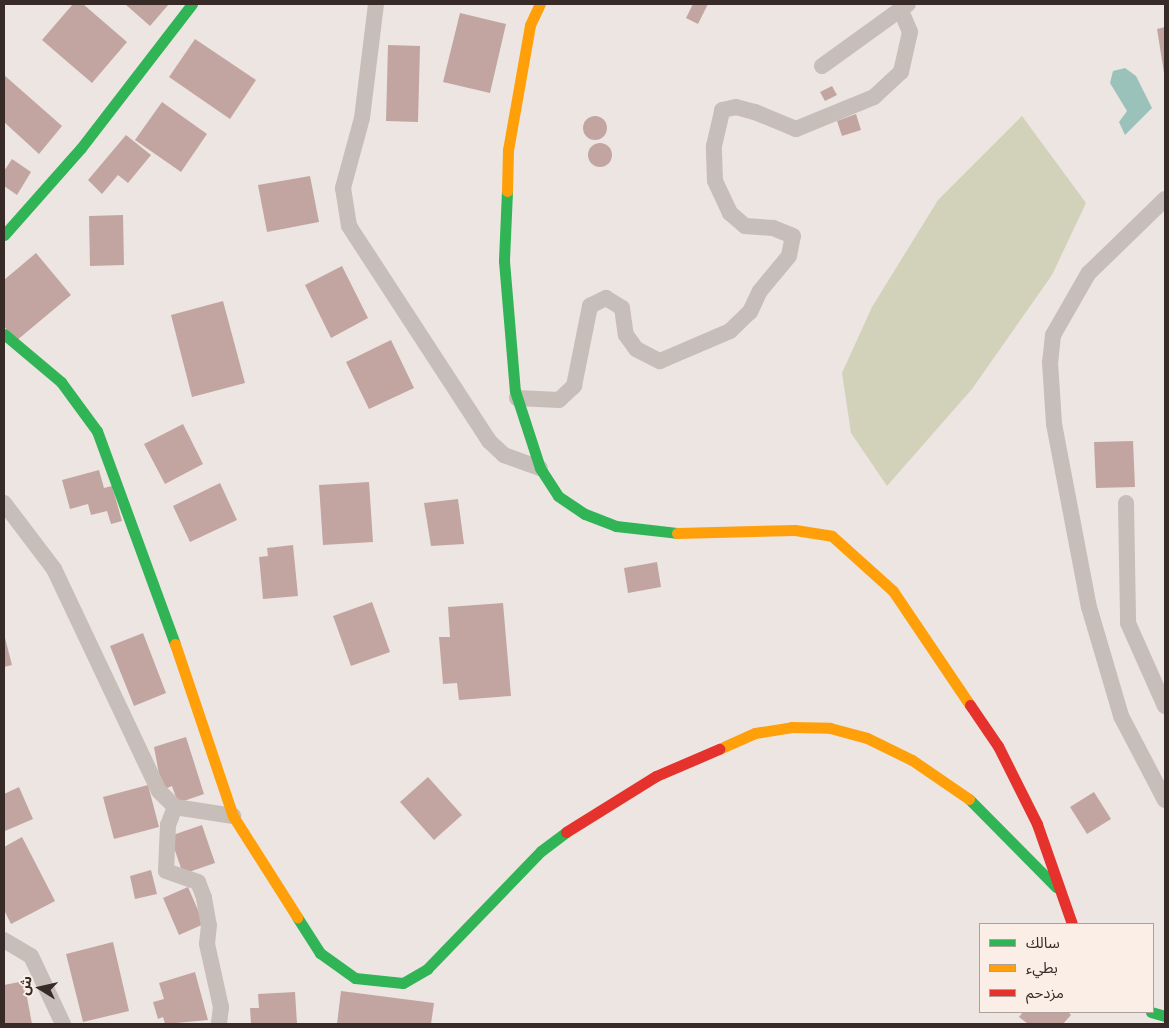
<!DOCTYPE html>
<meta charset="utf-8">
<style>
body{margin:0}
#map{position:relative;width:1169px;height:1028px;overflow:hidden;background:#ede5e1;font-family:"Golos Text","Noto Sans Arabic",sans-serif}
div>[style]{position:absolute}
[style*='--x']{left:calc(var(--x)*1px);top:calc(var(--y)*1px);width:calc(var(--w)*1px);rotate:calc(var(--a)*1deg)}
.green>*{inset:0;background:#d2d2ba}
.water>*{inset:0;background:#9bc1bb}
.building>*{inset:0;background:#c2a5a1}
.round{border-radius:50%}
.street>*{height:16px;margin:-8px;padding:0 8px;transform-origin:8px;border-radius:8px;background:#c7bdb9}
.fast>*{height:11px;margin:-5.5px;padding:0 5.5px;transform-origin:5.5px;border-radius:5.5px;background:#30b455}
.slow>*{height:11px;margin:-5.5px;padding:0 5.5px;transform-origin:5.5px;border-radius:5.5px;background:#ff9f0a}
.jam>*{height:11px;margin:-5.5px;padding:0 5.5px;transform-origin:5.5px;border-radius:5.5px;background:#e5322d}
span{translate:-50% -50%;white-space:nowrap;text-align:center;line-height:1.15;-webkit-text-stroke:4px #faeee7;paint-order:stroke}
.frame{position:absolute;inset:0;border:5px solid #372a27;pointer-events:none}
.legend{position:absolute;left:979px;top:923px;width:175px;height:90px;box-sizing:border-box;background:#faeee7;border:1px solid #aca09a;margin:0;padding:6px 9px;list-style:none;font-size:15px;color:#372a27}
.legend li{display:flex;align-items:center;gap:10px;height:25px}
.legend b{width:25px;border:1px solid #aca09a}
.north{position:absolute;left:15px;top:963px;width:50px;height:50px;-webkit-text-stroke:4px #faeee7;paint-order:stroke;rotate:280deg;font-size:14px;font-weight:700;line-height:20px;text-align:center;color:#372a27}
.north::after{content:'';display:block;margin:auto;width:18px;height:22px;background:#372a27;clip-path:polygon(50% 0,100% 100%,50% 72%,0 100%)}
</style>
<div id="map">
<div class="green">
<div style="clip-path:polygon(1022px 116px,1086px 203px,1052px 275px,972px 389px,887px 486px,851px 433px,842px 373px,872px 307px,938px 200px)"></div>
</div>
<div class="water">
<div style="clip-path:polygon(1125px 68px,1136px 76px,1152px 108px,1125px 135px,1119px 122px,1127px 111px,1110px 83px,1113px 71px)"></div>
</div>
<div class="building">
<div style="clip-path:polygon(73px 4px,83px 4px,127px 42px,92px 83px,42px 40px)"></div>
<div style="clip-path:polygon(125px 4px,169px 4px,150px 26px)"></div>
<div style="clip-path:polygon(693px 4px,708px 4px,698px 24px,686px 18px)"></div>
<div style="clip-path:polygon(460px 13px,506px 24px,490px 93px,443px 82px)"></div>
<div style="clip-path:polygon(1165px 27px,1165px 73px,1164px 73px,1157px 29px)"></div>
<div style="clip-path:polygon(195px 39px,256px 80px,230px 119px,169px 77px)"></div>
<div style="clip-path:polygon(388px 45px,420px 46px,418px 122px,386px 121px)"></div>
<div style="clip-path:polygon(4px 75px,62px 126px,39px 154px,4px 122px)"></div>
<div style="clip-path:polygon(832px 86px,837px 95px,825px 101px,820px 92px)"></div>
<div style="clip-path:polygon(162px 102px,207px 134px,181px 172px,135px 140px)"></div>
<div style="clip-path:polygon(856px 114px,861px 130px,842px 136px,837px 121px)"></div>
<div class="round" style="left:583px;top:116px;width:24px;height:24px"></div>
<div style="clip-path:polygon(126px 135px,151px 155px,128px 183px,118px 175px,102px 194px,88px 180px)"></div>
<div class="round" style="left:588px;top:143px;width:24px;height:24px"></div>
<div style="clip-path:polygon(12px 159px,31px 172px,17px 195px,4px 186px,4px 171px)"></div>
<div style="clip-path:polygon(310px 176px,319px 222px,267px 232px,258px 185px)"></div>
<div style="clip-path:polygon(123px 215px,124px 265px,90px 266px,89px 216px)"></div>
<div style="clip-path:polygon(36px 253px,71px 295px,16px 341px,4px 326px,4px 280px)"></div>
<div style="clip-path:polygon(342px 266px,368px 318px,331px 338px,305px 285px)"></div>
<div style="clip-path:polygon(223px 301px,245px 383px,192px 397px,171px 315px)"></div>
<div style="clip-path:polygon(391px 340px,414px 388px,369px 409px,346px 362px)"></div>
<div style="clip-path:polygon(183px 424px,203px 464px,165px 484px,144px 444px)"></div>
<div style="clip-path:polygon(1133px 441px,1135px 487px,1096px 488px,1094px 442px)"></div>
<div style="clip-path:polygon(99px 470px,104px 488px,112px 486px,122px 521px,111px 524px,107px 511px,91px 515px,88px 504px,70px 509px,62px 480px)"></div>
<div style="clip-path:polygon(369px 482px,373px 542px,323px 545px,319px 485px)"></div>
<div style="clip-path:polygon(220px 483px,237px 520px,190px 542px,173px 506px)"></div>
<div style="clip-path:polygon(458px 499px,464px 544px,431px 546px,424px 503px)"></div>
<div style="clip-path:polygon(293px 545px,298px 596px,263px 599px,259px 557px,268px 556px,267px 548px)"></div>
<div style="clip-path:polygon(657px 562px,661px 587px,628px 593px,624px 568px)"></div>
<div style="clip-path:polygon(372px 602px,390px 652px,351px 666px,333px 616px)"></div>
<div style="clip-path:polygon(503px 603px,511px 696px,459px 700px,457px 683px,443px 684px,439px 637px,450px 637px,448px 607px)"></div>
<div style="clip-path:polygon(143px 633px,166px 693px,134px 706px,110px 646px)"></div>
<div style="clip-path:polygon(4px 634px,12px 665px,4px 667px)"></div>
<div style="clip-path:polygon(186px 737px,204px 794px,178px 803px,172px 786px,162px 790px,154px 747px)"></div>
<div style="clip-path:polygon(428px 777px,462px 815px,434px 840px,400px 802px)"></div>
<div style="clip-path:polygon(148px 785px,159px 827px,114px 839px,103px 797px)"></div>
<div style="clip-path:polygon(19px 787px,33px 819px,5px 831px,4px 794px)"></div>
<div style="clip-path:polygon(1094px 792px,1111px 819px,1087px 834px,1070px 807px)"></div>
<div style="clip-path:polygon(202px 825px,215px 863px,183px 874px,170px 836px)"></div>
<div style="clip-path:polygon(22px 837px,55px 901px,11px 924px,4px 910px,4px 847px)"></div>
<div style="clip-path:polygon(151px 870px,157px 894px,135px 899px,130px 876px)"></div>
<div style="clip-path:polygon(188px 887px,204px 924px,179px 935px,163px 898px)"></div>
<div style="clip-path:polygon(113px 942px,129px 1011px,83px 1022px,66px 954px)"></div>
<div style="clip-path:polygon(195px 972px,208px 1020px,165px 1024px,163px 1017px,158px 1019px,153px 1002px,164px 999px,159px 983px)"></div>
<div style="clip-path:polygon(24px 981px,32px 1024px,4px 1024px,4px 985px)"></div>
<div style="clip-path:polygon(341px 991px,434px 1003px,431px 1024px,337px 1024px)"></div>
<div style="clip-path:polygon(295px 992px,297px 1024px,251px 1024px,250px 1008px,259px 1008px,258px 994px)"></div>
<div style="clip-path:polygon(1023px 1012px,1068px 1012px,1071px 1015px,1063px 1024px,1028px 1024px,1019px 1017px)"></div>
</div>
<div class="street">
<div style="--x:376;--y:4;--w:115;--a:97"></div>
<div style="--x:362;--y:118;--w:73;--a:105.2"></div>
<div style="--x:343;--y:188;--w:38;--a:81"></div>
<div style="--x:349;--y:226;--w:257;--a:56.9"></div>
<div style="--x:489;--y:441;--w:21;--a:43"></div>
<div style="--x:504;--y:455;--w:38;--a:20"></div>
<div style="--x:822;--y:66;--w:106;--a:-35.8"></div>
<div style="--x:1165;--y:199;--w:107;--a:135.8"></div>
<div style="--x:1088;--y:274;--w:70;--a:119.8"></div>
<div style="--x:1053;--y:335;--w:27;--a:96"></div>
<div style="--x:1050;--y:362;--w:62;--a:86.3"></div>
<div style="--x:1054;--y:424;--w:186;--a:79.2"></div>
<div style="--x:1089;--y:607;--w:114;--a:73.6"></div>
<div style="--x:1121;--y:716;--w:95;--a:62.4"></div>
<div style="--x:517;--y:398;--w:42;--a:2.7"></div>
<div style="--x:559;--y:400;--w:21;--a:-43"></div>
<div style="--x:574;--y:386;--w:82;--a:-78.7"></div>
<div style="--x:590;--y:306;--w:18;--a:-27"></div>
<div style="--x:606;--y:298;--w:19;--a:32"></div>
<div style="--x:622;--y:308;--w:27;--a:82"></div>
<div style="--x:626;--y:335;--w:17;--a:54"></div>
<div style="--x:636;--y:349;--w:27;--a:27"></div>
<div style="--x:660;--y:361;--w:76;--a:-23.2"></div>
<div style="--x:730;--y:331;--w:28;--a:-44"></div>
<div style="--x:750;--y:312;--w:23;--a:-65"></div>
<div style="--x:760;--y:291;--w:45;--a:-50.4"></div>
<div style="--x:789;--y:256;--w:20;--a:-79"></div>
<div style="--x:793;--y:236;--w:22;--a:-158"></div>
<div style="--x:773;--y:228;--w:28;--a:-176"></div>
<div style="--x:745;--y:226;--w:20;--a:-139"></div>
<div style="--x:730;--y:213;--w:35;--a:-115"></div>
<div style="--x:715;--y:181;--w:35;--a:-92"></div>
<div style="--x:714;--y:146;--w:37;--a:-77"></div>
<div style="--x:722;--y:110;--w:14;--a:-12"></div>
<div style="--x:736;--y:107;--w:20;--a:15"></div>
<div style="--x:755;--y:112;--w:44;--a:22.5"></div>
<div style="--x:796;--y:129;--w:84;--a:-22.3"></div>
<div style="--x:874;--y:97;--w:37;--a:-43"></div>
<div style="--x:901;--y:72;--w:41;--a:-77.3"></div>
<div style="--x:910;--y:32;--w:25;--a:-113"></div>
<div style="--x:4;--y:503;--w:83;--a:52.9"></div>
<div style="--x:54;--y:569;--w:246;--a:64.7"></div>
<div style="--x:159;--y:791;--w:23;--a:45"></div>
<div style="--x:175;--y:807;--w:59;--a:8.8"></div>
<div style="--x:1126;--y:503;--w:120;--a:89"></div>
<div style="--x:1128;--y:623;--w:91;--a:66"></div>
<div style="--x:175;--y:807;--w:19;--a:111"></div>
<div style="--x:168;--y:825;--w:46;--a:92.5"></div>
<div style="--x:166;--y:871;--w:34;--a:19"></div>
<div style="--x:198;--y:882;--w:17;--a:69"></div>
<div style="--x:204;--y:898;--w:27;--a:80"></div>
<div style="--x:209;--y:925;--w:19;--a:96"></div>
<div style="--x:207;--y:944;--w:65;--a:77.5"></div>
<div style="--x:221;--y:1007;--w:17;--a:97"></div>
<div style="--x:4;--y:940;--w:31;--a:31"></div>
<div style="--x:31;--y:956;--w:75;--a:64.8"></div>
</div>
<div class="fast">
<div style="--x:507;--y:191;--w:70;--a:92.5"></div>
<div style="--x:504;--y:261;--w:130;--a:85.2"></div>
<div style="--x:515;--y:391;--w:81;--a:72"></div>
<div style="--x:540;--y:468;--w:33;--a:57"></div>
<div style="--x:558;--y:496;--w:32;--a:34"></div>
<div style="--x:585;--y:514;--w:33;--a:21"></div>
<div style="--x:616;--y:526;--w:61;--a:6.5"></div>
<div style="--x:4;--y:235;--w:116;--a:-48.5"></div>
<div style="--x:81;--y:148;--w:182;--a:-52.4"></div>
<div style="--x:4;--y:334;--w:75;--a:40.1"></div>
<div style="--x:61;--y:382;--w:61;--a:53.7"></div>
<div style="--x:97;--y:431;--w:227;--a:69.9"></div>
<div style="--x:969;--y:799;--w:124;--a:45.3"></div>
<div style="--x:297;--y:917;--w:43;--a:57.4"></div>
<div style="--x:320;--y:953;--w:43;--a:35.5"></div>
<div style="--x:355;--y:978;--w:48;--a:5.9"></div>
<div style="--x:403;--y:983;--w:28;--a:-30"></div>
<div style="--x:427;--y:969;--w:164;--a:-46"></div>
<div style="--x:541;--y:851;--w:31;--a:-37"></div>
<div style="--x:1151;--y:1012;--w:15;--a:16"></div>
</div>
<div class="slow">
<div style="--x:507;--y:191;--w:41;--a:-88.6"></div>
<div style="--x:508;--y:150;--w:127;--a:-80"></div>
<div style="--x:530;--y:25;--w:23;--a:-65"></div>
<div style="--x:677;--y:533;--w:118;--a:-1.5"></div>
<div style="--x:795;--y:530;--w:37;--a:9"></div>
<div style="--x:832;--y:536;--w:82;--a:42"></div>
<div style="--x:893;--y:591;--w:138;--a:56"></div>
<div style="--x:175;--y:644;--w:182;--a:71.4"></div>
<div style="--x:233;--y:816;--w:120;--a:57.6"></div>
<div style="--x:719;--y:749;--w:39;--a:-24"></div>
<div style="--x:755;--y:733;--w:36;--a:-9"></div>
<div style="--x:791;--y:727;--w:39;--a:1"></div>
<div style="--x:830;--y:728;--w:38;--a:15"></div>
<div style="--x:867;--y:738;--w:50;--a:26.1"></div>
<div style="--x:912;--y:760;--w:69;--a:34.4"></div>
</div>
<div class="jam">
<div style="--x:970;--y:705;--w:50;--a:55.7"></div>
<div style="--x:998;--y:746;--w:87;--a:63.4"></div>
<div style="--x:1037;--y:824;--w:106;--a:70.7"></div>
<div style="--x:566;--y:832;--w:106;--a:-31.9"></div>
<div style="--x:656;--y:776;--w:69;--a:-23.2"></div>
</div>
<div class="frame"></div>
<ul class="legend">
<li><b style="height:6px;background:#30b455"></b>سالك</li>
<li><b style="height:6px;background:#ff9f0a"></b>بطيء</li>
<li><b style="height:6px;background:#e5322d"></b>مزدحم</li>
</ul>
<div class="north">ش</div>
</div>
